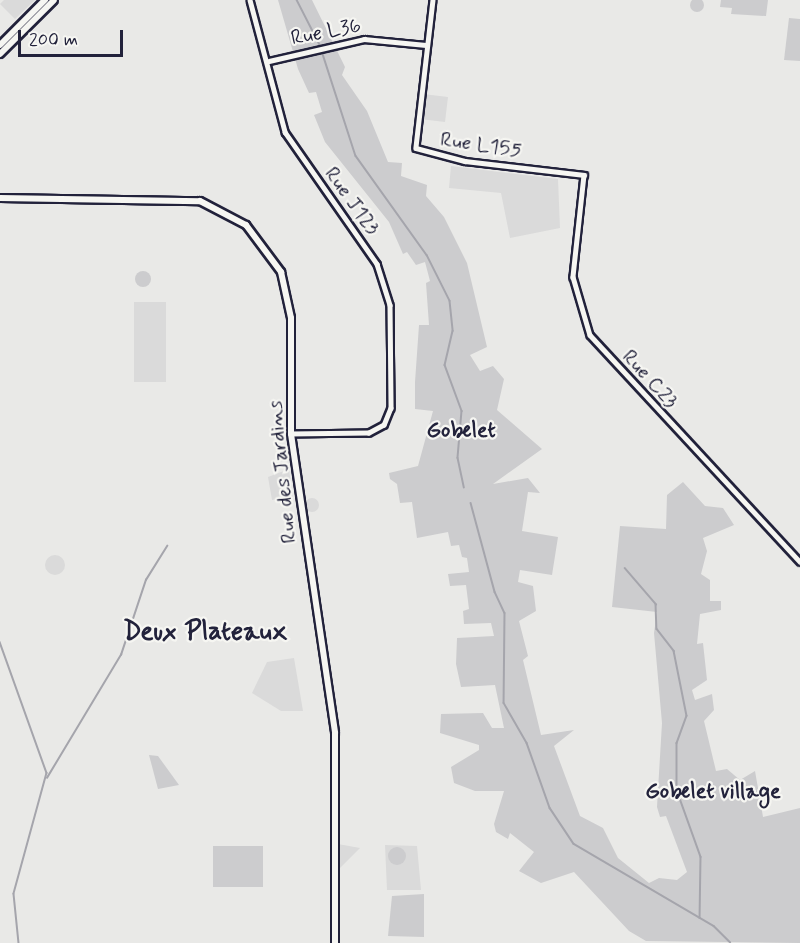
<!DOCTYPE html>
<style>
body{margin:0}
#map{position:relative;width:800px;height:943px;overflow:hidden;background:#e9e9e7;font-family:Mynerve,sans-serif}
div>[style]{position:absolute}
[style*='--x']{left:calc(var(--x)*1px);top:calc(var(--y)*1px);width:calc(var(--w)*1px);rotate:calc(var(--a)*1deg)}
.built>*{inset:0;background:#dadada}
.round{border-radius:50%}
.green>*{inset:0;background:#ccccce}
.stream>*{height:1.5px;margin:-0.75px;padding:0 0.75px;transform-origin:0.75px;border-radius:0.75px;background:#a5a5ac}
.roads{filter:drop-shadow(2px 0 #22223b) drop-shadow(-2px 0 #22223b) drop-shadow(0 2px #22223b) drop-shadow(0 -2px #22223b)}
.minor>*{height:4.5px;margin:-2.25px;padding:0 2.25px;transform-origin:2.25px;border-radius:2.25px;background:#f6f6f2}
.major>*{height:6px;margin:-3px;padding:0 3px;transform-origin:3px;border-radius:3px;background:#f6f6f2}
span{translate:-50% -50%;white-space:nowrap;text-align:center;line-height:1.15;-webkit-text-stroke:4.5px #f6f6f2;paint-order:stroke}
.street-label{font-size:21px;color:#22223b}
.neighbourhood-label{font-size:22px;color:#22223b;font-weight:700}
.district-label{font-size:27px;color:#22223b;font-weight:700}
.scale{position:absolute;left:18px;top:30px;width:105px;height:27px;box-sizing:border-box;border:3px solid #22223b;border-top:0;padding-left:8px;font-size:18px;line-height:21px;white-space:nowrap;color:#22223b;-webkit-text-stroke:4px #f6f6f2;paint-order:stroke}
</style>
<div id="map">
<div class="built">
<div style="clip-path:polygon(4px 0,35px 0,15px 19px,0 4px)"></div>
<div style="clip-path:polygon(423px 94px,448px 97px,445px 122px,420px 119px)"></div>
<div style="clip-path:polygon(451px 166px,558px 179px,560px 228px,510px 238px,501px 193px,449px 188px)"></div>
<div style="clip-path:polygon(134px 302px,166px 302px,166px 382px,134px 382px)"></div>
<div style="clip-path:polygon(289px 469px,293px 497px,272px 500px,268px 477px)"></div>
<div class="round" style="left:305px;top:498px;width:14px;height:14px"></div>
<div class="round" style="left:45px;top:555px;width:20px;height:20px"></div>
<div style="clip-path:polygon(294px 658px,303px 711px,281px 711px,252px 693px,267px 662px)"></div>
<div style="clip-path:polygon(338px 844px,360px 848px,338px 870px)"></div>
<div style="clip-path:polygon(385px 845px,417px 846px,421px 890px,387px 890px)"></div>
</div>
<div class="green">
<div class="round" style="left:690px;top:-2px;width:14px;height:14px"></div>
<div style="clip-path:polygon(278px 0,312px 0,345px 67px,342px 75px,367px 111px,388px 162px,402px 163px,401px 176px,427px 185px,426px 196px,444px 217px,467px 263px,487px 347px,470px 355px,480px 371px,493px 366px,504px 379px,497px 410px,542px 449px,493px 484px,528px 478px,540px 493px,528px 492px,522px 531px,558px 537px,552px 575px,520px 570px,518px 582px,533px 586px,536px 611px,519px 621px,528px 656px,523px 660px,541px 735px,574px 730px,554px 746px,580px 816px,603px 828px,618px 858px,649px 883px,659px 878px,677px 880px,687px 872px,666px 816px,660px 817px,657px 807px,662px 723px,654px 633px,657px 612px,612px 607px,620px 526px,666px 529px,667px 495px,683px 482px,705px 506px,723px 508px,734px 525px,703px 538px,707px 551px,701px 574px,710px 580px,710px 601px,721px 601px,721px 610px,700px 614px,697px 644px,703px 643px,707px 680px,692px 690px,695px 700px,712px 694px,714px 710px,704px 721px,716px 771px,727px 769px,740px 780px,755px 771px,763px 817px,800px 808px,800px 943px,646px 941px,629px 931px,574px 872px,541px 883px,519px 871px,534px 852px,510px 833px,508px 839px,496px 832px,494px 824px,504px 791px,475px 791px,454px 783px,451px 767px,479px 750px,479px 745px,440px 733px,441px 714px,483px 713px,492px 728px,504px 728px,495px 685px,461px 687px,456px 664px,457px 638px,494px 636px,491px 623px,464px 624px,463px 611px,469px 609px,466px 585px,450px 586px,448px 574px,469px 572px,467px 558px,462px 557px,459px 545px,451px 546px,448px 532px,417px 538px,412px 502px,400px 503px,397px 484px,390px 479px,389px 473px,418px 466px,433px 411px,415px 409px,415px 382px,419px 325px,429px 325px,426px 283px,430px 281px,425px 262px,416px 265px,407px 252px,403px 254px,389px 222px,325px 142px,314px 115px,322px 112px,316px 92px,309px 93px,298px 69px)"></div>
<div style="clip-path:polygon(721px 0,768px 0,766px 16px,731px 14px,732px 8px,720px 7px)"></div>
<div style="clip-path:polygon(789px 18px,800px 19px,800px 61px,784px 60px)"></div>
<div class="round" style="left:135px;top:271px;width:16px;height:16px"></div>
<div style="clip-path:polygon(149px 755px,158px 756px,179px 785px,158px 789px)"></div>
<div style="clip-path:polygon(213px 846px,263px 846px,263px 887px,213px 887px)"></div>
<div class="round" style="left:388px;top:847px;width:18px;height:18px"></div>
<div style="clip-path:polygon(424px 894px,424px 937px,388px 936px,392px 896px)"></div>
</div>
<div class="stream">
<div style="--x:297;--y:0;--w:53;--a:62.9"></div>
<div style="--x:322;--y:51;--w:110;--a:72.1"></div>
<div style="--x:356;--y:156;--w:122;--a:54.4"></div>
<div style="--x:427;--y:255;--w:51;--a:63.4"></div>
<div style="--x:450;--y:301;--w:30;--a:84"></div>
<div style="--x:453;--y:331;--w:35;--a:103"></div>
<div style="--x:445;--y:365;--w:49;--a:69.7"></div>
<div style="--x:462;--y:411;--w:47;--a:94.9"></div>
<div style="--x:458;--y:458;--w:30;--a:78"></div>
<div style="--x:471;--y:503;--w:92;--a:74.9"></div>
<div style="--x:495;--y:592;--w:23;--a:65"></div>
<div style="--x:505;--y:613;--w:90;--a:90.6"></div>
<div style="--x:504;--y:703;--w:46;--a:60.1"></div>
<div style="--x:527;--y:743;--w:69;--a:70.5"></div>
<div style="--x:550;--y:808;--w:43;--a:56.3"></div>
<div style="--x:574;--y:844;--w:162;--a:30.4"></div>
<div style="--x:714;--y:926;--w:23;--a:45"></div>
<div style="--x:625;--y:568;--w:48;--a:49.3"></div>
<div style="--x:656;--y:604;--w:25;--a:88"></div>
<div style="--x:657;--y:629;--w:28;--a:52"></div>
<div style="--x:674;--y:651;--w:66;--a:78.7"></div>
<div style="--x:687;--y:716;--w:29;--a:110"></div>
<div style="--x:677;--y:743;--w:47;--a:90"></div>
<div style="--x:677;--y:790;--w:71;--a:70.3"></div>
<div style="--x:701;--y:857;--w:61;--a:90.9"></div>
<div style="--x:0;--y:642;--w:139;--a:70.3"></div>
<div style="--x:47;--y:773;--w:125;--a:105.3"></div>
<div style="--x:14;--y:894;--w:49;--a:84.2"></div>
<div style="--x:47;--y:778;--w:144;--a:-59"></div>
<div style="--x:121;--y:655;--w:79;--a:-71.6"></div>
<div style="--x:146;--y:580;--w:40;--a:-58"></div>
</div>
<div class="roads">
<div class="minor">
<div style="--x:250;--y:0;--w:137;--a:75.1"></div>
<div style="--x:285;--y:132;--w:161;--a:55.1"></div>
<div style="--x:377;--y:264;--w:43;--a:72.4"></div>
<div style="--x:390;--y:305;--w:103;--a:89.4"></div>
<div style="--x:391;--y:408;--w:18;--a:112"></div>
<div style="--x:384;--y:425;--w:17;--a:152"></div>
<div style="--x:369;--y:433;--w:78;--a:179.3"></div>
<div style="--x:433;--y:0;--w:149;--a:96.6"></div>
<div style="--x:416;--y:148;--w:51;--a:14.9"></div>
<div style="--x:465;--y:161;--w:120;--a:6.7"></div>
<div style="--x:584;--y:175;--w:103;--a:96.2"></div>
<div style="--x:573;--y:277;--w:60;--a:73.7"></div>
<div style="--x:590;--y:335;--w:309;--a:47.2"></div>
<div style="--x:269;--y:61;--w:98;--a:-13"></div>
<div style="--x:364;--y:39;--w:62;--a:5.5"></div>
</div>
<div class="major">
<div style="--x:0;--y:45;--w:64;--a:-45"></div>
<div style="--x:0;--y:54;--w:76;--a:-45"></div>
<div style="--x:0;--y:198;--w:200;--a:0.9"></div>
<div style="--x:200;--y:201;--w:52;--a:27.6"></div>
<div style="--x:246;--y:225;--w:59;--a:53.3"></div>
<div style="--x:281;--y:272;--w:47;--a:77.7"></div>
<div style="--x:291;--y:318;--w:116;--a:90"></div>
<div style="--x:291;--y:434;--w:302;--a:81.6"></div>
<div style="--x:335;--y:733;--w:210;--a:90"></div>
</div>
</div>
<div class="street-label">
<span style="left:326px;top:32px;rotate:-11deg">Rue L36</span>
<span style="left:481px;top:145px;rotate:8deg">Rue L155</span>
<span style="left:352px;top:201px;rotate:54deg">Rue J123</span>
<span style="left:650px;top:379px;rotate:47deg">Rue C23</span>
<span style="left:282px;top:472px;rotate:-96deg">Rue des Jardins</span>
</div>
<div class="neighbourhood-label">
<span style="left:461px;top:432px">Gobelet</span>
<span style="left:713px;top:793px">Gobelet village</span>
</div>
<div class="district-label">
<span style="left:205px;top:632px">Deux Plateaux</span>
</div>
<div class="scale">200 m</div>
</div>
